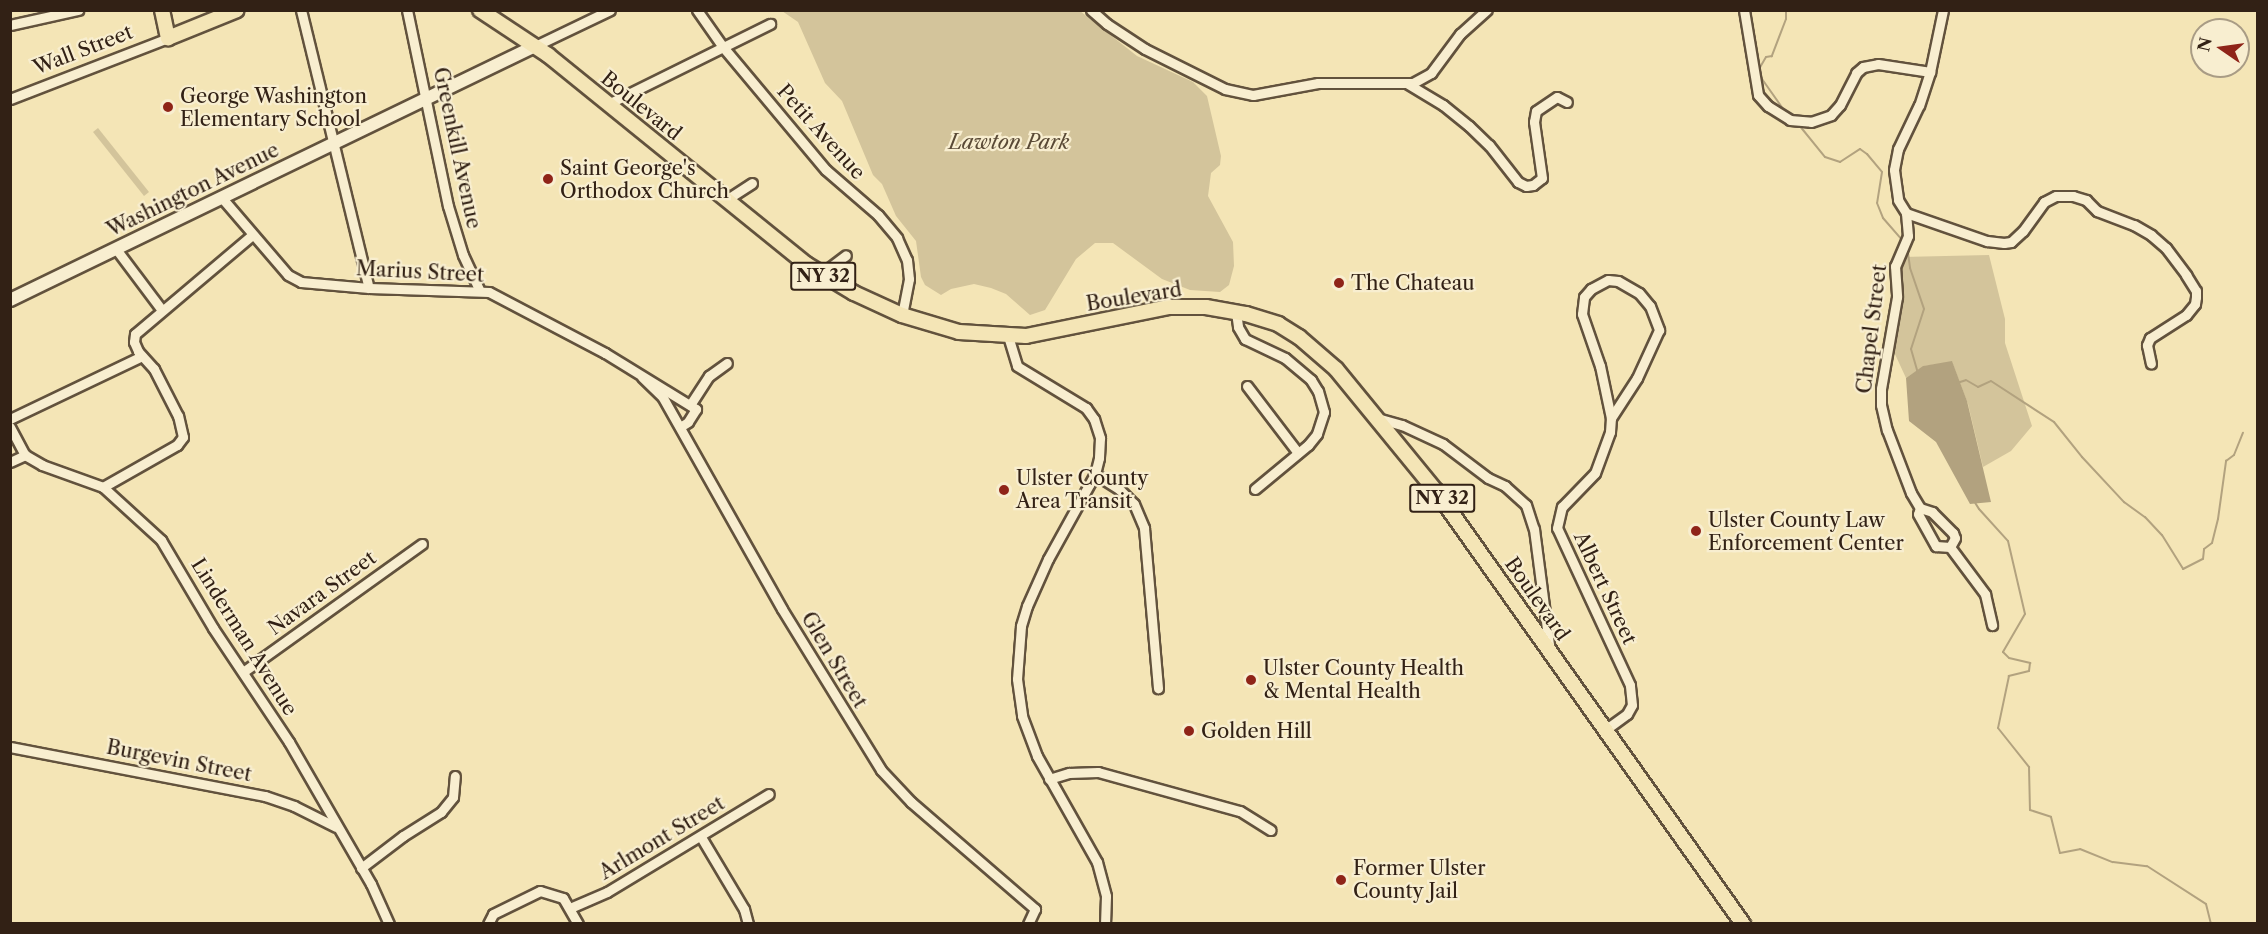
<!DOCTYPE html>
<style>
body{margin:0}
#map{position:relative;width:2268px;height:934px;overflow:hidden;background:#f4e5b6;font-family:"Libre Caslon Text",serif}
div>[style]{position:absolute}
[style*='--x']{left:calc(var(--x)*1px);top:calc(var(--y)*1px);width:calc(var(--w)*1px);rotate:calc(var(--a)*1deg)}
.green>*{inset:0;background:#d3c49b}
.water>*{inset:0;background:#b2a27f}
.stream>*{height:2px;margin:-1px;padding:0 1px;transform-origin:1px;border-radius:1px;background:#b2a27f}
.roads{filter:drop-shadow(2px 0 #62523d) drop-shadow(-2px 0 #62523d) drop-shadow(0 2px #62523d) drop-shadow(0 -2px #62523d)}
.minor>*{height:9px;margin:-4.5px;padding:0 4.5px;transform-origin:4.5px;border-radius:4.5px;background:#f8eed0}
.secondary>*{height:12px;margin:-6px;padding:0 6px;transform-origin:6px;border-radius:6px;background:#f8eed0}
.primary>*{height:14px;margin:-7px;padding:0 7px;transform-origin:7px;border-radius:7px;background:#f4e5b6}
.dots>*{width:16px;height:16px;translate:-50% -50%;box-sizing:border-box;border:3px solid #f8eed0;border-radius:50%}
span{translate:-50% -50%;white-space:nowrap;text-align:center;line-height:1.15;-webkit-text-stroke:4.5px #f8eed0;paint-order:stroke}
.shield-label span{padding:2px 4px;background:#f8eed0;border:2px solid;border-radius:4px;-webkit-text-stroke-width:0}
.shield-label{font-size:18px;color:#322115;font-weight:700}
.street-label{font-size:20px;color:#322115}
.poi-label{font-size:20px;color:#322115}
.left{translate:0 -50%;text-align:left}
.park-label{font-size:20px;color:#5a4a36;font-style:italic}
.frame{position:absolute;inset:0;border:12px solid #322115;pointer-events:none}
.north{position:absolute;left:2190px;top:18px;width:60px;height:60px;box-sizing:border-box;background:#f8eed0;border:2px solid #a99c85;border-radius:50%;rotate:283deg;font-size:16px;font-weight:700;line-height:24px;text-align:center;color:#322115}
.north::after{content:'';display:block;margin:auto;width:21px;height:27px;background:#8f2418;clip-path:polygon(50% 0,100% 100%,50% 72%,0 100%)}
</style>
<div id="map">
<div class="green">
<div style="clip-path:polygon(782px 11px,1080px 11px,1137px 56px,1193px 82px,1207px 96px,1221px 156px,1220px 165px,1211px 173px,1208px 196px,1233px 242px,1234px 266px,1229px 285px,1220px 292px,1190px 290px,1162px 279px,1113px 243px,1095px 243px,1076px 259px,1045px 310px,1030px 315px,1006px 294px,991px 288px,974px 284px,951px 289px,941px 295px,925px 285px,921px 277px,916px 241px,896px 216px,882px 184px,873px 175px,842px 101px,825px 83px,798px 22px)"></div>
<div style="clip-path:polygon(98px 128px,149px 192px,144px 196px,93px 132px)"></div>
<div style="clip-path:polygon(1989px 255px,2005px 319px,2005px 343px,2032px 426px,2011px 451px,1983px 467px,1968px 404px,1952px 362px,1924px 366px,1906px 378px,1894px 352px,1902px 305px,1902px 257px)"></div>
</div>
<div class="water">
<div style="clip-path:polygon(1952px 361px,1967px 401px,1991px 502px,1970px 504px,1936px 442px,1909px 421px,1906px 378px,1923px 366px)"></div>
</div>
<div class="stream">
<div style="--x:1786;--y:10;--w:9;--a:90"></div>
<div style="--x:1786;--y:19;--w:40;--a:111"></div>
<div style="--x:1772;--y:56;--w:6;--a:171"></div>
<div style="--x:1766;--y:57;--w:14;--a:120"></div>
<div style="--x:1759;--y:69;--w:10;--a:73"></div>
<div style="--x:1762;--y:79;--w:42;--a:54.8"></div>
<div style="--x:1799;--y:125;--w:41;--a:50.9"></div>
<div style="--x:1825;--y:157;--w:16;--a:18"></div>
<div style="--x:1840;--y:162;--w:24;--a:-33"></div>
<div style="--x:1860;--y:149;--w:9;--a:36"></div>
<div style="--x:1867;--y:154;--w:23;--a:50"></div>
<div style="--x:1882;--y:172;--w:31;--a:99"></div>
<div style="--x:1877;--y:203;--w:16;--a:68"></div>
<div style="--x:1883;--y:218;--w:32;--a:49"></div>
<div style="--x:1907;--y:246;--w:22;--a:82"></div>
<div style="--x:1910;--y:268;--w:43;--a:71.1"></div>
<div style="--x:1924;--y:309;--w:42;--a:108"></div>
<div style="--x:1911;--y:349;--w:25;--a:74"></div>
<div style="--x:1957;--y:383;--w:9;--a:-18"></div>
<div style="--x:1966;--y:380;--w:14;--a:30"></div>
<div style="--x:1978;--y:387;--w:14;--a:-25"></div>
<div style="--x:1991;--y:381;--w:75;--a:33.1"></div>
<div style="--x:2054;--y:422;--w:45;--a:51.3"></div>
<div style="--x:2082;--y:457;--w:62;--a:47"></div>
<div style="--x:2124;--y:502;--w:26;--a:36"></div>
<div style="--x:2145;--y:517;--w:25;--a:47"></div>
<div style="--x:2162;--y:535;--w:40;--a:58"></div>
<div style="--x:2183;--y:569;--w:22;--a:-27"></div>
<div style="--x:2203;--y:559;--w:10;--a:-84"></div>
<div style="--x:2204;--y:549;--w:10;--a:-37"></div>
<div style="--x:2212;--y:543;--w:25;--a:-76"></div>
<div style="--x:2218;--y:519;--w:59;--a:-82.1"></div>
<div style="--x:2226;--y:461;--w:10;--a:-37"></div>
<div style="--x:2234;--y:455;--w:24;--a:-68"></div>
<div style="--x:1974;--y:501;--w:9;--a:58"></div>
<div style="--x:1979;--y:509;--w:43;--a:47.8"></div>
<div style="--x:2008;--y:541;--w:75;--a:76.9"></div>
<div style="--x:2025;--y:614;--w:44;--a:120.1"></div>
<div style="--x:2003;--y:652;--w:8;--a:45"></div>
<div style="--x:2009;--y:658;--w:22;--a:13"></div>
<div style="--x:2030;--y:663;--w:8;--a:97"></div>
<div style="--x:2029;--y:671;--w:21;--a:166"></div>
<div style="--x:2009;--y:676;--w:53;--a:101.9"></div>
<div style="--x:1998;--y:728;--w:50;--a:51.5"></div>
<div style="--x:2029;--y:767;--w:43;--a:88.7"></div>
<div style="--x:2030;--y:810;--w:22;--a:18"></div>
<div style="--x:2051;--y:817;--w:37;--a:76"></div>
<div style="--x:2060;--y:853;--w:20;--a:-11"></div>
<div style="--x:2080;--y:849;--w:35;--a:22"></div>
<div style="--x:2113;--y:862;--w:34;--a:7"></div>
<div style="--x:2147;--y:866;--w:70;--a:32.8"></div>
<div style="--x:2206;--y:904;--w:21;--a:76"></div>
</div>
<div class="roads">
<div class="minor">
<div style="--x:301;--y:10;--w:286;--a:76.3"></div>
<div style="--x:407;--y:10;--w:200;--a:78.2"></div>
<div style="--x:448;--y:206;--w:51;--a:73"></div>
<div style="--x:463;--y:255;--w:38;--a:65"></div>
<div style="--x:697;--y:10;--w:45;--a:54.9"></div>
<div style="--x:723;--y:47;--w:160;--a:50.1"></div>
<div style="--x:826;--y:170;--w:69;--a:40.9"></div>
<div style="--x:878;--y:215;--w:30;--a:50"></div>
<div style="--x:897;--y:238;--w:24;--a:66"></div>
<div style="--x:907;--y:260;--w:19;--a:84"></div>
<div style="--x:909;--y:279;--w:37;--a:101"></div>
<div style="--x:1091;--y:10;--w:21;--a:41"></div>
<div style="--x:1107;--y:24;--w:45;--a:33.3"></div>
<div style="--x:1145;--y:49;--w:89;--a:26.6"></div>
<div style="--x:1225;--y:89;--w:29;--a:12"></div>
<div style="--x:1253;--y:95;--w:66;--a:-10.5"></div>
<div style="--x:1318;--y:83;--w:95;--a:0"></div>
<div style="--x:1413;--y:83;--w:21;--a:-29"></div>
<div style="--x:1431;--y:73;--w:49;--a:-53.4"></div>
<div style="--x:1460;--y:34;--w:36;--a:-42"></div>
<div style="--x:1744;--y:10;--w:86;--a:80.6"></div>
<div style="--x:1758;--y:95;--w:15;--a:48"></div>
<div style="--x:1768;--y:106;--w:26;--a:32"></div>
<div style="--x:1790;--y:120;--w:21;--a:5"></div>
<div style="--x:1811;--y:122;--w:21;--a:-19"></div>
<div style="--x:1831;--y:115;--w:13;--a:-48"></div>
<div style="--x:1840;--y:105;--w:36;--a:-63"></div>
<div style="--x:1856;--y:73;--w:9;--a:-41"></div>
<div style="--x:1863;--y:67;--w:15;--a:-11"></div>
<div style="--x:1878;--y:64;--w:53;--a:8.7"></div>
<div style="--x:1943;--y:10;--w:63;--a:101.8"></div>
<div style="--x:1930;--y:72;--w:35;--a:108"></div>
<div style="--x:1919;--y:105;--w:49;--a:115.5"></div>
<div style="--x:1898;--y:149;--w:21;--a:101"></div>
<div style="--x:1894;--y:170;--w:30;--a:82"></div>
<div style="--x:1898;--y:200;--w:15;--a:58"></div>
<div style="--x:1906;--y:213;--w:23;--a:85"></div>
<div style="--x:1908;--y:236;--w:33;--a:113"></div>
<div style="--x:1895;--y:266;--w:31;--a:86"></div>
<div style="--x:1897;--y:297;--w:93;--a:99.9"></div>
<div style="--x:1881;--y:389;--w:16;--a:90"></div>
<div style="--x:1881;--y:405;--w:26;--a:77"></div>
<div style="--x:1887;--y:430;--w:67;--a:69.1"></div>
<div style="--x:1911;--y:493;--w:17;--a:59"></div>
<div style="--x:1920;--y:508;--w:13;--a:18"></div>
<div style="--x:1932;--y:512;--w:30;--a:45"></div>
<div style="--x:1953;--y:533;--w:5;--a:68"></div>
<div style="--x:1955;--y:538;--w:10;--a:119"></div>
<div style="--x:10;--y:25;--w:70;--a:-12.4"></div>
<div style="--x:535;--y:46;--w:83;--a:-25.6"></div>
<div style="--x:1408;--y:84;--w:41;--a:31"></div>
<div style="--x:1443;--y:105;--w:33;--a:39"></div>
<div style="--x:1469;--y:126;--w:28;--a:44"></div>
<div style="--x:1489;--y:145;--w:47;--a:51.9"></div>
<div style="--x:1518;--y:182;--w:9;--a:27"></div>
<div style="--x:1526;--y:186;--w:7;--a:-8"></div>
<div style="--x:1533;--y:185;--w:11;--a:-38"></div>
<div style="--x:1542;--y:178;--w:57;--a:-98.1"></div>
<div style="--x:1534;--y:122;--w:11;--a:-80"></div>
<div style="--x:1536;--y:111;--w:25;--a:-34"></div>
<div style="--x:1557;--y:97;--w:11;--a:27"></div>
<div style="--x:10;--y:99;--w:169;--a:-21.1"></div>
<div style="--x:608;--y:104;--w:181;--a:-26.3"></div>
<div style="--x:222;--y:198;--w:101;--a:49.4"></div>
<div style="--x:288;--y:275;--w:15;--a:28"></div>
<div style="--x:301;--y:282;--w:68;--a:5"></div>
<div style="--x:369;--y:288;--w:120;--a:1.9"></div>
<div style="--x:489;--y:292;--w:131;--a:27.7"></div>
<div style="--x:605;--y:353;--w:107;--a:31.6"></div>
<div style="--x:696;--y:409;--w:15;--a:122"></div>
<div style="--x:688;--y:422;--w:9;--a:148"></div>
<div style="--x:726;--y:200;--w:31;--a:-33"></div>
<div style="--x:1906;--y:213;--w:86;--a:19.1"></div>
<div style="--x:1987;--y:241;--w:17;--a:7"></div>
<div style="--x:2004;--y:243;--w:7;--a:-8"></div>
<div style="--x:2011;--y:242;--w:16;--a:-43"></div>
<div style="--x:2023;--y:231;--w:36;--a:-54"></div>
<div style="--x:2044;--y:202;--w:13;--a:-27"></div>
<div style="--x:2056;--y:196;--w:17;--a:0"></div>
<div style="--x:2073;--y:196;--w:14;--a:17"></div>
<div style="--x:2086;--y:200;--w:16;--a:45"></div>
<div style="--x:2097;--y:211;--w:40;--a:21"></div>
<div style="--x:2134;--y:225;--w:20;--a:30"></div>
<div style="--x:2151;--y:235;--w:20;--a:41"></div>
<div style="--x:2166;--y:248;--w:34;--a:53"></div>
<div style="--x:2186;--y:275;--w:19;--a:58"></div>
<div style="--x:2196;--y:291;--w:6;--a:90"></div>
<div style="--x:2196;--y:297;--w:7;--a:98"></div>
<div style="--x:2195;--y:304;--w:14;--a:129"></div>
<div style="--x:2186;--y:315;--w:43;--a:147.4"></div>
<div style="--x:2150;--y:338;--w:8;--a:113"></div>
<div style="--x:2147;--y:345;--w:19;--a:78"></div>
<div style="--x:116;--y:249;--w:75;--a:53.1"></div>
<div style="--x:821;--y:274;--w:31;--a:-37"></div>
<div style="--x:1236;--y:312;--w:15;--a:82"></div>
<div style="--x:1238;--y:327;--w:14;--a:60"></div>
<div style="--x:1245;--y:339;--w:44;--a:25.4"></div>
<div style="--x:1285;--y:358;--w:34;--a:40"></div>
<div style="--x:1311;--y:380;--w:13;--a:58"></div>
<div style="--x:1318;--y:391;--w:22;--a:74"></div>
<div style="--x:1324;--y:412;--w:23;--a:108"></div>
<div style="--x:1317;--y:434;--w:14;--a:129"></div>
<div style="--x:1308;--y:445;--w:69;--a:140.3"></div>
<div style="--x:1008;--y:336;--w:31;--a:73"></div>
<div style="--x:1017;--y:366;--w:81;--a:31.3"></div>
<div style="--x:1086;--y:408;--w:14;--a:54"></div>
<div style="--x:1094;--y:419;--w:20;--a:72"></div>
<div style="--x:1100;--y:438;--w:20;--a:93"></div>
<div style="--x:1099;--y:458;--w:16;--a:104"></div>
<div style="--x:1095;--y:474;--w:97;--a:118.9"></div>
<div style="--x:1048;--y:559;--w:51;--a:114.1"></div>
<div style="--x:1027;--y:606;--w:21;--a:107"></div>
<div style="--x:1021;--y:626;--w:53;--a:94.3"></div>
<div style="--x:1017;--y:679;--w:37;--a:82"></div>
<div style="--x:1022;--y:716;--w:43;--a:69.4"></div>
<div style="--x:1037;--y:756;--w:122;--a:60.5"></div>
<div style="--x:1097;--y:862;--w:35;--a:75"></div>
<div style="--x:1106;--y:896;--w:28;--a:92"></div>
<div style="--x:642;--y:377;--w:28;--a:44"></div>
<div style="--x:662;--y:396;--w:244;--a:60.6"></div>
<div style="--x:782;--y:609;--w:189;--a:58.4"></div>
<div style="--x:881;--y:770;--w:44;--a:46.8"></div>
<div style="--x:911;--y:802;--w:164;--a:40.8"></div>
<div style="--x:1035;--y:909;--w:17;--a:115"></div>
<div style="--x:1247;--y:386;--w:84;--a:52.7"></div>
<div style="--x:690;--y:405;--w:35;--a:-57"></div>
<div style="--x:709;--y:376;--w:22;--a:-36"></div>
<div style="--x:1377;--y:418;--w:26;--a:16"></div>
<div style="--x:1402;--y:425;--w:45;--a:24.9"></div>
<div style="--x:1443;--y:444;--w:56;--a:37.1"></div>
<div style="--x:1488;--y:478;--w:19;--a:25"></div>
<div style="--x:1505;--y:486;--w:28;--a:42"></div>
<div style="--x:1526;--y:505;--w:25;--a:72"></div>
<div style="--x:1534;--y:529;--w:124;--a:82.6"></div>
<div style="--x:10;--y:419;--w:146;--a:-25.5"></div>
<div style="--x:10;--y:427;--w:32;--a:62"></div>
<div style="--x:25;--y:455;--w:20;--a:30"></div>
<div style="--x:42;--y:465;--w:65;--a:19.8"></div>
<div style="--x:103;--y:487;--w:79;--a:42.4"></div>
<div style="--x:161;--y:540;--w:102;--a:59.4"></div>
<div style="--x:213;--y:628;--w:137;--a:56.3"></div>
<div style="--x:289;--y:742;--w:164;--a:60"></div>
<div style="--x:371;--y:884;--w:44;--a:65.8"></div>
<div style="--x:10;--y:462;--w:17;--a:-25"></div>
<div style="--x:1095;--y:474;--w:28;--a:32"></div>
<div style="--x:1119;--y:489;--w:21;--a:45"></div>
<div style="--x:1134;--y:504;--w:26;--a:67"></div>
<div style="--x:1144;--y:528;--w:161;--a:85"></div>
<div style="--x:103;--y:487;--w:85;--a:-29.6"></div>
<div style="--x:177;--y:445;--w:10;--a:-53"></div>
<div style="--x:183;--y:437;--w:22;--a:-103"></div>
<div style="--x:178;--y:416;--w:53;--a:-117.1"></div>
<div style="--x:154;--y:369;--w:24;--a:-132"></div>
<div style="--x:138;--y:351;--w:10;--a:-114"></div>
<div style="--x:134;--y:342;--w:8;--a:-83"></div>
<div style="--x:135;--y:334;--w:153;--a:-40.2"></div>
<div style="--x:1920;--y:508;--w:6;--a:108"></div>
<div style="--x:1918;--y:514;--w:37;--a:61"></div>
<div style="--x:1936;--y:546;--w:14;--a:4"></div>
<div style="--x:1950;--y:547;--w:59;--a:53.3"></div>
<div style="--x:1985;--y:594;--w:32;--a:77"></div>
<div style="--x:243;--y:672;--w:220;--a:-35.6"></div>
<div style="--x:1605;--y:730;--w:27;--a:-36"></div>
<div style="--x:1627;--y:714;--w:10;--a:-61"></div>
<div style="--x:1632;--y:705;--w:20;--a:-96"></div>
<div style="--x:1630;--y:685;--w:173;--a:-114.9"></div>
<div style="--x:1557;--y:528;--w:22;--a:-77"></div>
<div style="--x:1562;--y:507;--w:47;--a:-45.9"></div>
<div style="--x:1595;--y:473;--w:44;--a:-69.9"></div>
<div style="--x:1610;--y:432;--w:14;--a:-86"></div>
<div style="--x:1611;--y:418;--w:53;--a:-101.9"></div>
<div style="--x:1600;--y:366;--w:55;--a:-109.1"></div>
<div style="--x:1582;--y:314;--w:17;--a:-83"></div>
<div style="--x:1584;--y:297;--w:11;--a:-49"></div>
<div style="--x:1591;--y:289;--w:19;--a:-28"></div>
<div style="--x:1608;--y:280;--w:10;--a:6"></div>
<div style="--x:1618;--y:281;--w:24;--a:30"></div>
<div style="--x:1639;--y:293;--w:17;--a:50"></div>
<div style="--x:1650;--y:306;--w:26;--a:69"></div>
<div style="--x:1659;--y:330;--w:53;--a:114.6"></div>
<div style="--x:1637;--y:378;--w:48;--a:123"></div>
<div style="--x:10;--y:747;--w:260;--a:10.9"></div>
<div style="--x:265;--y:796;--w:31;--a:19"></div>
<div style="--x:294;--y:806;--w:47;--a:26.6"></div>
<div style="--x:1049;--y:779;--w:21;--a:-17"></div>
<div style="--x:1069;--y:773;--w:29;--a:-2"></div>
<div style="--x:1098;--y:772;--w:147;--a:15.4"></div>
<div style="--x:1240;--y:811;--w:36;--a:32"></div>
<div style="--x:701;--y:837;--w:84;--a:59.2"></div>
<div style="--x:744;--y:909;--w:16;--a:75"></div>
<div style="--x:361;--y:868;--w:53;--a:-37.3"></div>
<div style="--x:403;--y:836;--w:45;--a:-32.3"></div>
<div style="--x:441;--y:812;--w:19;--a:-51"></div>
<div style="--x:453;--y:797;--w:21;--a:-85"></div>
<div style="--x:570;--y:908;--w:40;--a:-23.4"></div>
<div style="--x:607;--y:892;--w:189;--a:-31.2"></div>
<div style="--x:488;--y:924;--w:11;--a:-63"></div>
<div style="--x:493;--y:914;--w:52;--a:-26.1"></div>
<div style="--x:540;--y:891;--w:24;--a:17"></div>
<div style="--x:563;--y:898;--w:30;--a:60"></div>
</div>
<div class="secondary">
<div style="--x:10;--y:300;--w:583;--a:-25.82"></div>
</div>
<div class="primary">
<div style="--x:162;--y:10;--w:29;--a:78"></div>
<div style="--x:168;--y:38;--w:74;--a:-22.1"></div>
<div style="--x:480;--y:10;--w:82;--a:33.5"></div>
<div style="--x:548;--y:55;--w:332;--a:39"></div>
<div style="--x:806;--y:264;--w:56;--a:31.1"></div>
<div style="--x:854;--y:293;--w:53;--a:24.6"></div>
<div style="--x:902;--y:315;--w:59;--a:16.6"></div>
<div style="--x:959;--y:332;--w:67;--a:3.4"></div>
<div style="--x:1026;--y:336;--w:145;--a:-11.5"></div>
<div style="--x:1168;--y:307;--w:38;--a:0"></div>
<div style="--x:1206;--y:307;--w:41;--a:9.9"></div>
<div style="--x:1246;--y:314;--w:34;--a:17"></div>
<div style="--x:1278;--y:324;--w:25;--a:32"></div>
<div style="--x:1299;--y:337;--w:49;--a:40.9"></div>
<div style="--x:1336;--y:369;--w:158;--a:50.7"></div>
<div style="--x:1436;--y:491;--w:531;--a:54.66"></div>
</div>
</div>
<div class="dots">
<div style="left:168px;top:107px;background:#8f2418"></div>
<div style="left:548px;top:179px;background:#8f2418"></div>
<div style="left:1339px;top:283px;background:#8f2418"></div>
<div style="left:1004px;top:490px;background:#8f2418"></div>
<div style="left:1696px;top:531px;background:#8f2418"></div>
<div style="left:1251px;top:680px;background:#8f2418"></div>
<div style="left:1189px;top:731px;background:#8f2418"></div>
<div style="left:1341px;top:880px;background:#8f2418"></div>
</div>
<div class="shield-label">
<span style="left:823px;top:276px">NY 32</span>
<span style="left:1442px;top:498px">NY 32</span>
</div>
<div class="street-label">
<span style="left:83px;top:50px;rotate:-21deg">Wall Street</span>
<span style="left:641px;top:106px;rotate:39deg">Boulevard</span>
<span style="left:821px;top:132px;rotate:48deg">Petit Avenue</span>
<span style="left:457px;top:148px;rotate:78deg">Greenkill Avenue</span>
<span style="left:193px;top:190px;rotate:-26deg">Washington Avenue</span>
<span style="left:420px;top:272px;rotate:3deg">Marius Street</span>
<span style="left:1134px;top:297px;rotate:-9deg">Boulevard</span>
<span style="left:1872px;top:329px;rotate:-83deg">Chapel Street</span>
<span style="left:1605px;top:588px;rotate:65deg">Albert Street</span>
<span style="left:322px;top:593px;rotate:-36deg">Navara Street</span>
<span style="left:1537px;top:599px;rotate:55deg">Boulevard</span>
<span style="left:244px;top:637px;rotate:58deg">Linderman Avenue</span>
<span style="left:834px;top:660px;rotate:59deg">Glen Street</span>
<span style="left:179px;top:761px;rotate:11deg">Burgevin Street</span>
<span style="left:662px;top:838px;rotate:-31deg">Arlmont Street</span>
</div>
<div class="poi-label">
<span class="left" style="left:180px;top:108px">George Washington<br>Elementary School</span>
<span class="left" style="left:560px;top:180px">Saint George's<br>Orthodox Church</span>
<span class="left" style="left:1351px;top:283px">The Chateau</span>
<span class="left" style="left:1016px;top:490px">Ulster County<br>Area Transit</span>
<span class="left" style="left:1708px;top:532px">Ulster County Law<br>Enforcement Center</span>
<span class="left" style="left:1263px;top:680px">Ulster County Health<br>&amp; Mental Health</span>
<span class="left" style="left:1201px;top:731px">Golden Hill</span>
<span class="left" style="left:1353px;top:880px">Former Ulster<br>County Jail</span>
</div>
<div class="park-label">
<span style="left:1009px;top:142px">Lawton Park</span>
</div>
<div class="frame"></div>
<div class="north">N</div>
</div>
